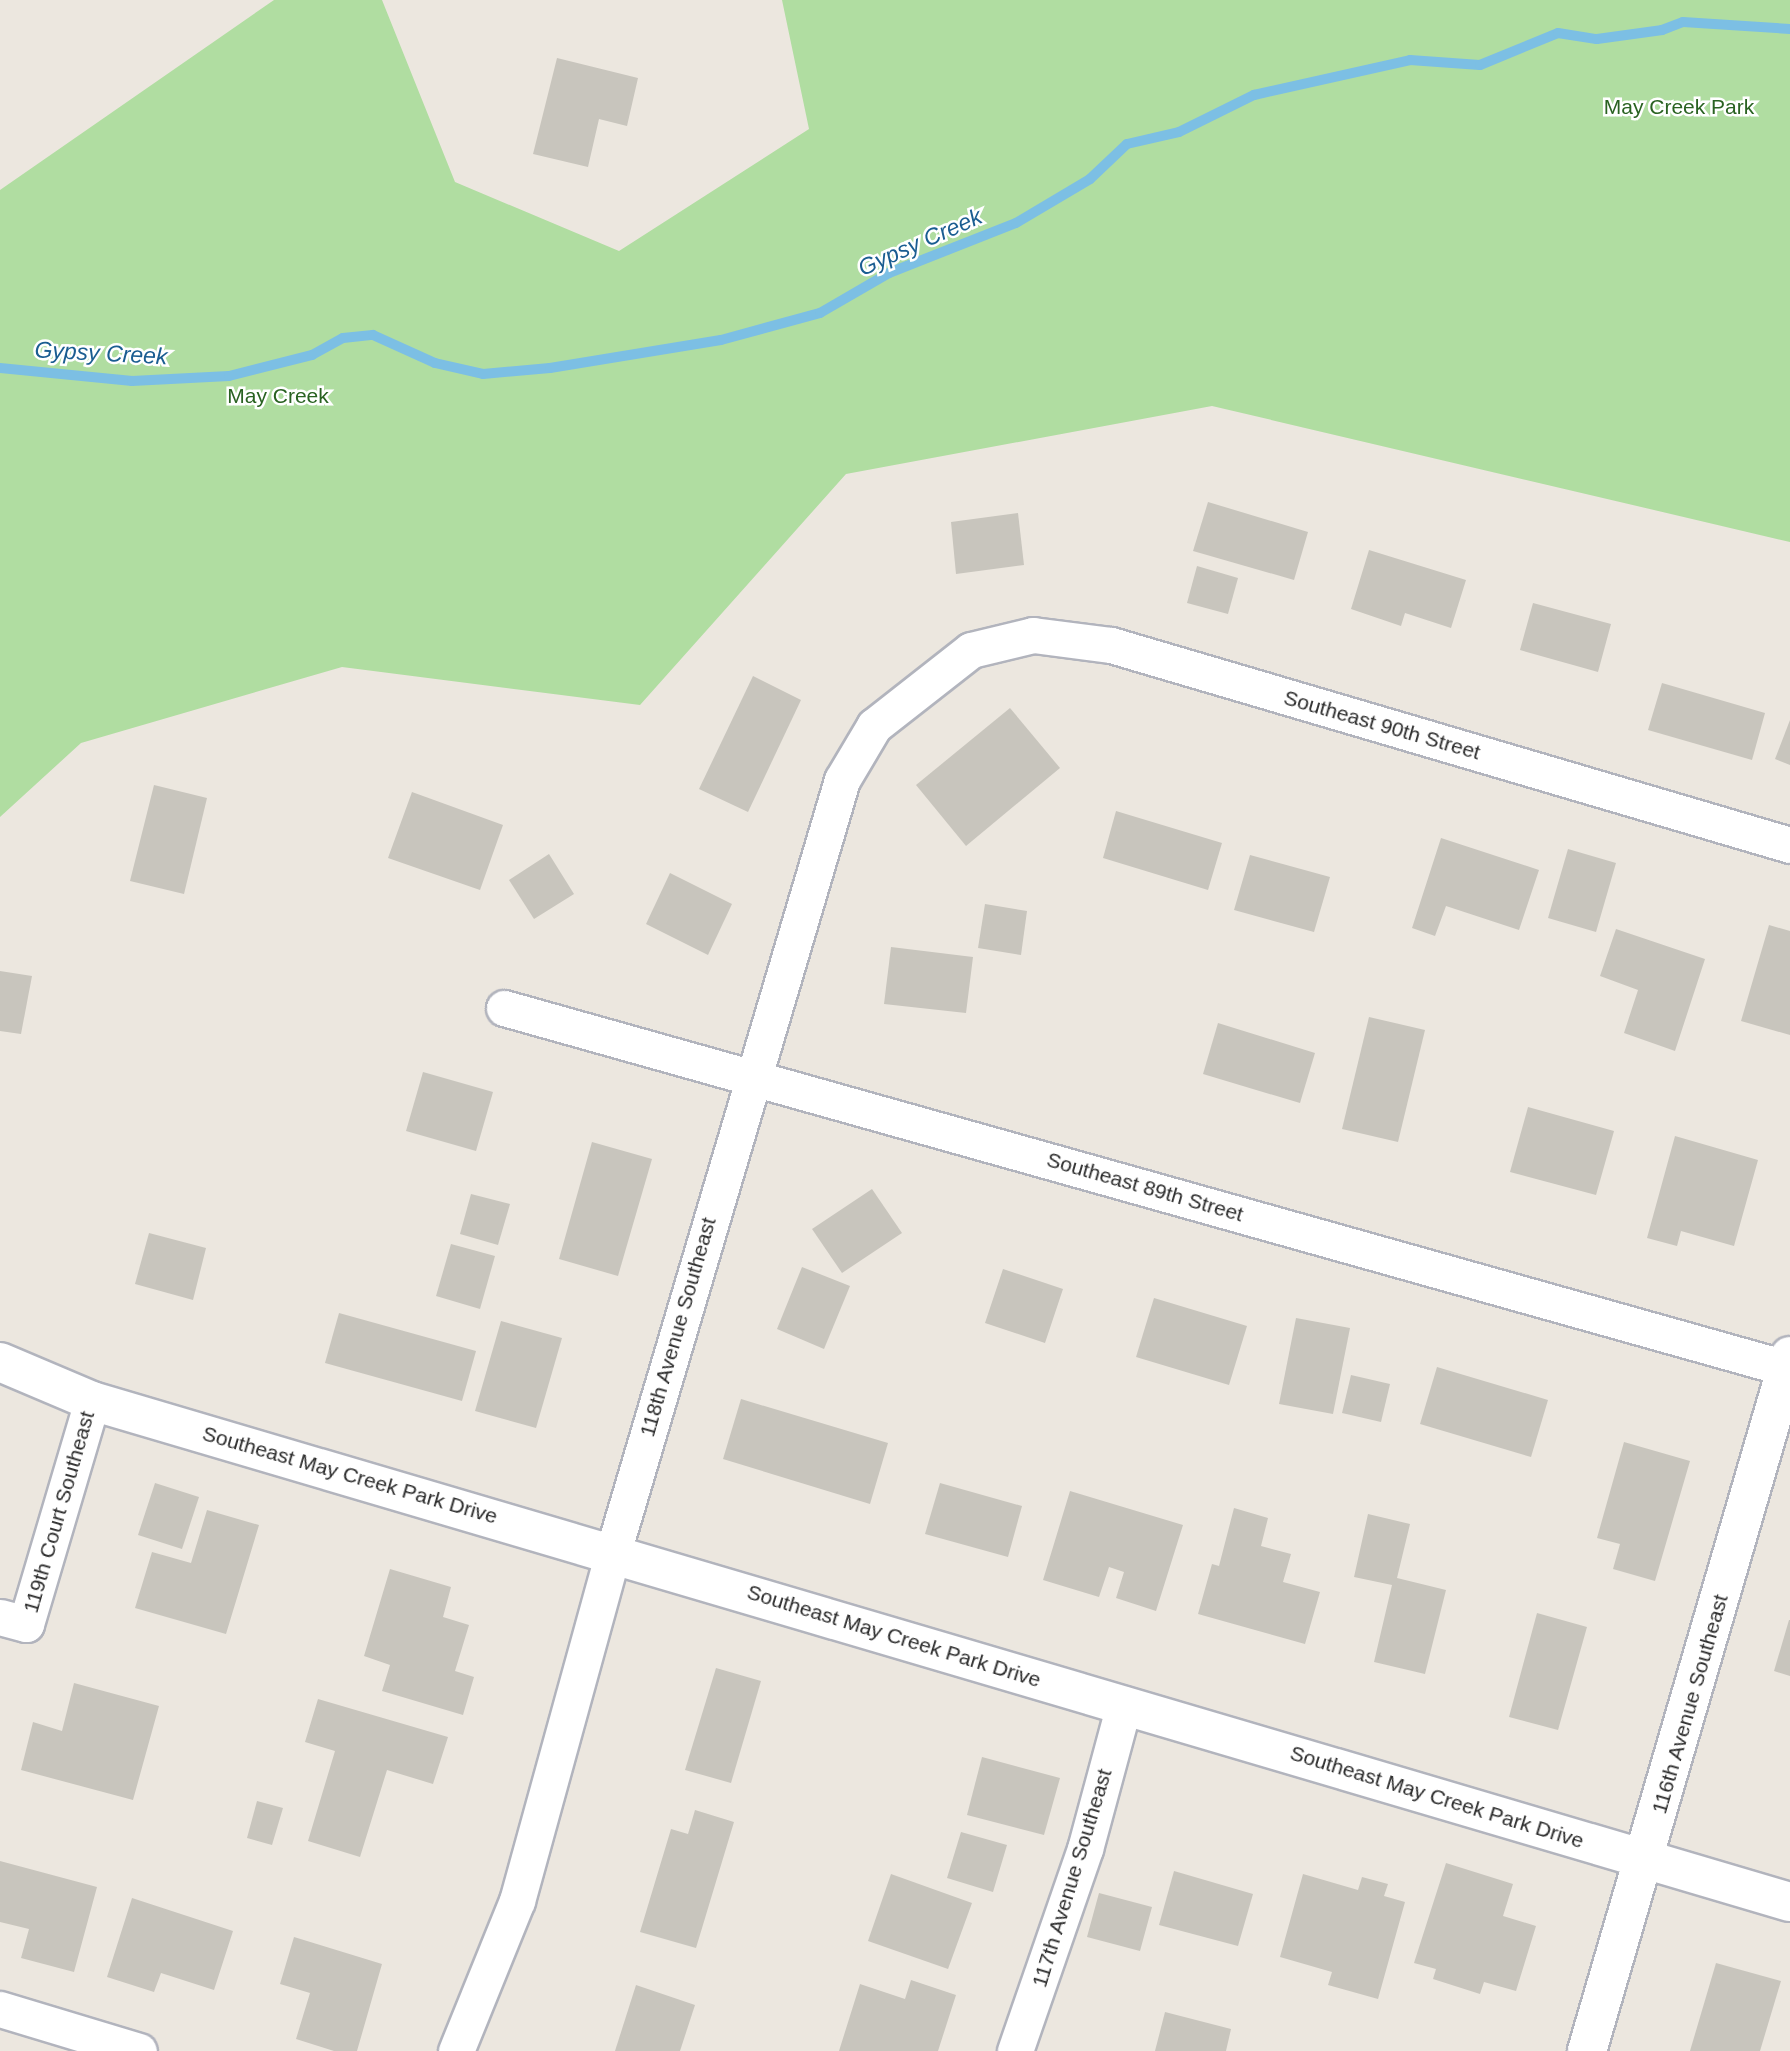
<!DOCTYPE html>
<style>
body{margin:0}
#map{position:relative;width:1790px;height:2051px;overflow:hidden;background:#ece7df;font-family:Arial,sans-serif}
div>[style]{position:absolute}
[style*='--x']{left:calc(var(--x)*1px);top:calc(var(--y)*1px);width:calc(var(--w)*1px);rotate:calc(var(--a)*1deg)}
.green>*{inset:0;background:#b0dda1}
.stream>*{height:10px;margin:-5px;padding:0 5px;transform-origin:5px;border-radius:5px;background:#7cbfe4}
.building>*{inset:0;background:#c8c5bd}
.roads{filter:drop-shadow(2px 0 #b2b4bd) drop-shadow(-2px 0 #b2b4bd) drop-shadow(0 2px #b2b4bd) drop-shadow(0 -2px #b2b4bd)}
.street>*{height:35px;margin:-17.5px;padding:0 17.5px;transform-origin:17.5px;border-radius:17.5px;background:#fff}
.secondary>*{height:38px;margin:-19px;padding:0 19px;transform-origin:19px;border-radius:19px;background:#fff}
span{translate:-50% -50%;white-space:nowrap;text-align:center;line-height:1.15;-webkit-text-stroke:5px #fff;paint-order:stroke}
.park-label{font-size:21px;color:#296221}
.street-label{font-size:21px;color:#2b2b2b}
.water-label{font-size:23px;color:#1a5d91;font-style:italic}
</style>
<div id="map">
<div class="green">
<div style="clip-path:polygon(274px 0,382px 0,455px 182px,619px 251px,809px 129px,782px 0,1790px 0,1790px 542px,1212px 406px,846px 474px,640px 705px,342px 667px,81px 743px,0 817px,0 190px)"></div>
</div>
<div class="stream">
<div style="--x:0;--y:368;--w:133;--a:5.6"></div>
<div style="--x:132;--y:381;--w:97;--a:-3"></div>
<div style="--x:229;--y:376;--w:86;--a:-14.2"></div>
<div style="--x:312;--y:355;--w:35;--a:-29"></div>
<div style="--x:343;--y:338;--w:30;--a:-6"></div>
<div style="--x:373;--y:335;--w:68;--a:24.3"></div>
<div style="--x:435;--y:363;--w:49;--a:12.9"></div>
<div style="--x:483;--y:374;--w:67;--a:-5.1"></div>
<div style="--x:550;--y:368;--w:173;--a:-9.3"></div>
<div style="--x:721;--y:340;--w:103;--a:-15.3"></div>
<div style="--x:820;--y:313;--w:80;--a:-30.1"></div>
<div style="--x:889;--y:273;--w:136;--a:-21.5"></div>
<div style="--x:1016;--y:223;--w:86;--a:-30.7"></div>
<div style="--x:1090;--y:179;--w:51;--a:-43.4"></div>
<div style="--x:1127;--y:144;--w:53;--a:-13"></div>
<div style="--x:1179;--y:132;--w:84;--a:-26.3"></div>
<div style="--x:1254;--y:95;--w:160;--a:-12.6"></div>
<div style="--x:1410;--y:60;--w:70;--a:4.1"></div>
<div style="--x:1480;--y:65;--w:84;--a:-22.3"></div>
<div style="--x:1558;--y:33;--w:39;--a:9"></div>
<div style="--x:1597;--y:39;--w:66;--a:-7.9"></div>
<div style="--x:1662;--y:30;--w:22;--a:-21"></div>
<div style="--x:1683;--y:22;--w:107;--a:3.7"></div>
</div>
<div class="building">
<div style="clip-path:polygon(557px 58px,638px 78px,627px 126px,599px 119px,588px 167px,533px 154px)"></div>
<div style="clip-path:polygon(1208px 502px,1308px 532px,1294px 580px,1193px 551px)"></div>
<div style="clip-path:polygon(1018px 513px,1024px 565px,956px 574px,951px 522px)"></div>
<div style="clip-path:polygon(1369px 550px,1466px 580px,1451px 628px,1405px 613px,1401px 626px,1351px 609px)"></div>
<div style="clip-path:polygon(1197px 566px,1238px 578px,1228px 614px,1187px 603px)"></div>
<div style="clip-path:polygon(1533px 603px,1611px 624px,1598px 672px,1520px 650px)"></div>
<div style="clip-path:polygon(753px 676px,801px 700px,748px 812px,699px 789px)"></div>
<div style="clip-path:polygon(1662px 683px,1765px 713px,1752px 760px,1648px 730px)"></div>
<div style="clip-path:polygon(1010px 708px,1060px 768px,966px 846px,916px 785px)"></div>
<div style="clip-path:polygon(1790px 720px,1790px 765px,1775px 759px)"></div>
<div style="clip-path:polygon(154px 785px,207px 798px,184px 894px,130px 881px)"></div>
<div style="clip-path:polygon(412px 792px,503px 825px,480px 890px,388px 858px)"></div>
<div style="clip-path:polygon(1116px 811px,1222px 843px,1208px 890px,1103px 858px)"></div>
<div style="clip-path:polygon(1441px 838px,1539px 870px,1519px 930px,1446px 906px,1435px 936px,1412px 928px)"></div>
<div style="clip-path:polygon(1568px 849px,1616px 863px,1596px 932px,1548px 918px)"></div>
<div style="clip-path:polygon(549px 854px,574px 894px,534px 919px,509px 880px)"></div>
<div style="clip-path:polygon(1250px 855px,1330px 877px,1314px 932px,1234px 910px)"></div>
<div style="clip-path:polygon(670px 873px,732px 904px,708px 955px,646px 924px)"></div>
<div style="clip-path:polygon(985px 904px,1027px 911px,1021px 955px,978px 948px)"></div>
<div style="clip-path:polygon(1769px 925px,1790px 931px,1790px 1035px,1741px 1021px)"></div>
<div style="clip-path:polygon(1616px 929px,1705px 959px,1675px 1051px,1624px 1033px,1638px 990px,1600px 976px)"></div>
<div style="clip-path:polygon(891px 947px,973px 957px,966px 1013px,884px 1004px)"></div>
<div style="clip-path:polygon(0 971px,32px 976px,21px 1034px,0 1031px)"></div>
<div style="clip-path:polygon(1369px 1017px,1425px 1030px,1398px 1142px,1342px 1129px)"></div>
<div style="clip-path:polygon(1218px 1023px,1315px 1053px,1300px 1103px,1203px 1074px)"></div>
<div style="clip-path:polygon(423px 1072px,493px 1092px,476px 1151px,406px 1131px)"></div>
<div style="clip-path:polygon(1528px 1107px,1614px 1131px,1596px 1195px,1510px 1172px)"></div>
<div style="clip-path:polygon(1675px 1136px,1758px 1160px,1734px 1246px,1681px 1231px,1677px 1246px,1647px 1238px)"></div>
<div style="clip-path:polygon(592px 1142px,652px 1159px,618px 1276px,559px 1259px)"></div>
<div style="clip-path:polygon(872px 1189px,902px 1233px,842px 1273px,812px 1229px)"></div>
<div style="clip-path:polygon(471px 1194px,510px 1204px,498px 1245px,460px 1234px)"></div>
<div style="clip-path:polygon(149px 1233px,206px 1248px,193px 1300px,135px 1284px)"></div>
<div style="clip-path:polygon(451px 1244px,495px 1256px,480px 1309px,436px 1296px)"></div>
<div style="clip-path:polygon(802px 1267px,850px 1286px,824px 1349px,777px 1329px)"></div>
<div style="clip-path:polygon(1003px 1269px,1063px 1289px,1045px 1343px,985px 1323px)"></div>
<div style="clip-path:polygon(1154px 1298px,1247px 1326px,1229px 1385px,1136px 1357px)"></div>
<div style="clip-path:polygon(339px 1313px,476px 1351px,462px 1401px,325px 1363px)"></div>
<div style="clip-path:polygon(1296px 1318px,1350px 1328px,1333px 1414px,1279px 1404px)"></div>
<div style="clip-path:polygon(501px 1321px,562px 1338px,536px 1428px,475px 1411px)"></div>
<div style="clip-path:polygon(1437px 1367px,1548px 1400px,1531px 1457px,1420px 1424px)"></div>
<div style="clip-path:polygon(1351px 1375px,1390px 1384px,1381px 1422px,1342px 1413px)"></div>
<div style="clip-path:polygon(741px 1399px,888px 1443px,870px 1504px,723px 1459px)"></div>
<div style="clip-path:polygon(1624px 1442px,1690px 1461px,1655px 1581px,1613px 1569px,1620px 1544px,1597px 1538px)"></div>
<div style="clip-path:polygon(155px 1483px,199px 1497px,182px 1549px,138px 1535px)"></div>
<div style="clip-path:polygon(940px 1483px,1022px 1506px,1008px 1557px,925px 1534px)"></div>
<div style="clip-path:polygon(1070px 1491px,1183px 1525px,1156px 1611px,1116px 1598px,1124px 1572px,1109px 1567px,1099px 1597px,1043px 1580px)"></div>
<div style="clip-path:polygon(1234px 1508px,1268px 1518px,1261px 1546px,1291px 1554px,1283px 1582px,1320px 1592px,1305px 1644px,1198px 1614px,1212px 1564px,1219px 1566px)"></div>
<div style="clip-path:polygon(207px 1510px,259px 1525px,226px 1634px,135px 1608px,152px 1552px,191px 1563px)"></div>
<div style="clip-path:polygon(1368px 1514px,1410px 1524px,1397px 1578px,1446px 1590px,1425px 1674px,1374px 1662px,1392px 1585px,1354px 1577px)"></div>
<div style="clip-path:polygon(390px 1569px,451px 1587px,443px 1617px,469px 1625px,455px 1671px,474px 1677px,463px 1715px,382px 1691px,390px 1665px,364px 1656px)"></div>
<div style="clip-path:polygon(1537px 1613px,1587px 1627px,1558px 1730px,1509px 1717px)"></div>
<div style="clip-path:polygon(1789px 1620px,1790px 1620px,1790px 1676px,1774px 1671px)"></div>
<div style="clip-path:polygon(716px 1668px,761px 1681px,731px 1783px,685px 1770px)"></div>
<div style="clip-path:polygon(74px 1683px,159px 1706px,133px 1800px,21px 1770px,33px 1722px,62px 1731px)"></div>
<div style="clip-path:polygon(318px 1699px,448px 1737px,433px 1784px,387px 1770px,360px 1857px,308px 1841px,335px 1751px,305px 1742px)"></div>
<div style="clip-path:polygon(982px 1757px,1060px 1778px,1044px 1835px,967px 1815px)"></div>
<div style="clip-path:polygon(257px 1801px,283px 1808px,272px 1845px,247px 1838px)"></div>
<div style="clip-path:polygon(695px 1810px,734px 1822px,696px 1948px,640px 1932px,671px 1829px,688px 1834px)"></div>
<div style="clip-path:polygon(961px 1832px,1007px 1845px,993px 1892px,947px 1878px)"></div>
<div style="clip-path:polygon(0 1861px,97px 1887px,74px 1972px,21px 1958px,29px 1929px,0 1922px)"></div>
<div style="clip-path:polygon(1446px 1863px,1513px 1884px,1503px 1916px,1536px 1926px,1516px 1991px,1484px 1982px,1480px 1994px,1433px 1979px,1436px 1969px,1414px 1963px)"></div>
<div style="clip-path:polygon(1174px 1871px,1253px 1894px,1238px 1946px,1159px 1925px)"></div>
<div style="clip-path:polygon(891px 1874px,972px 1903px,948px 1969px,868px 1941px)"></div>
<div style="clip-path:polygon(1303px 1874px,1358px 1890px,1362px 1877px,1388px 1884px,1384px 1896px,1405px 1902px,1378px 1999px,1328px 1985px,1332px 1972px,1280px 1957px)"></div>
<div style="clip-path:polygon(1099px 1893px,1152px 1907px,1140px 1951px,1087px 1937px)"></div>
<div style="clip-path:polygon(132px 1898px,233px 1931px,214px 1990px,161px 1973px,154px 1992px,107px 1977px)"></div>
<div style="clip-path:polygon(294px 1937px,382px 1964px,357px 2051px,334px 2051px,296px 2039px,310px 1993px,280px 1984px)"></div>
<div style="clip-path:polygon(1716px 1963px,1781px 1981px,1760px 2051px,1690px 2051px)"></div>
<div style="clip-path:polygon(911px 1980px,956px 1995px,938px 2051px,839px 2051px,860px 1984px,905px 1999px)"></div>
<div style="clip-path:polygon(636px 1985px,695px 2005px,680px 2051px,615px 2051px)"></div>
<div style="clip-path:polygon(1165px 2012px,1231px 2029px,1226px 2051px,1155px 2051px)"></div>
</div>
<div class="roads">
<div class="street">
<div style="--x:504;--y:1008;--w:1332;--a:15.69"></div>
<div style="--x:0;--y:1617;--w:27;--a:15"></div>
<div style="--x:26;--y:1624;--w:233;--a:-73.5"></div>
<div style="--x:0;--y:2009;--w:145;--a:16.8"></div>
<div style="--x:456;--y:2051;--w:162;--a:-67.9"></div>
<div style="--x:517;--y:1901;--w:362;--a:-74.6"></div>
<div style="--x:613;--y:1552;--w:805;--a:-73.48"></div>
<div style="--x:842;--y:780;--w:63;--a:-59.3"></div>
<div style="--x:874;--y:726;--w:123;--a:-38.1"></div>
<div style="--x:971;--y:650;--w:64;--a:-13.6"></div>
<div style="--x:1033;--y:635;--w:79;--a:7.3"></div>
<div style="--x:1111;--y:645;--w:708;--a:16.41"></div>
<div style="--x:1015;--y:2051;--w:214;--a:-70.9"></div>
<div style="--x:1085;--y:1849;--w:150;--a:-74.9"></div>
</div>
<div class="secondary">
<div style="--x:0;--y:1362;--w:100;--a:23"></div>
<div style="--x:92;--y:1401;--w:1770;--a:16.44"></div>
<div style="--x:1587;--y:2051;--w:724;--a:-73.72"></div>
</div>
</div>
<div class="park-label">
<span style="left:1679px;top:107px">May Creek Park</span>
<span style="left:278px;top:396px">May Creek</span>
</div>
<div class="street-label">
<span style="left:1382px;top:725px;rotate:16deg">Southeast 90th Street</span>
<span style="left:1145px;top:1187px;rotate:16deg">Southeast 89th Street</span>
<span style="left:678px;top:1327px;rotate:-74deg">118th Avenue Southeast</span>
<span style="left:350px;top:1475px;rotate:16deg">Southeast May Creek Park Drive</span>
<span style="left:59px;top:1512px;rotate:-74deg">119th Court Southeast</span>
<span style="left:894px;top:1636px;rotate:17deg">Southeast May Creek Park Drive</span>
<span style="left:1690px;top:1704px;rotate:-74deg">116th Avenue Southeast</span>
<span style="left:1437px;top:1797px;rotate:17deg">Southeast May Creek Park Drive</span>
<span style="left:1072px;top:1878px;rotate:-73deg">117th Avenue Southeast</span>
</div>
<div class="water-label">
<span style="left:920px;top:242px;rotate:-24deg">Gypsy Creek</span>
<span style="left:101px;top:353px;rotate:3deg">Gypsy Creek</span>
</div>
</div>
